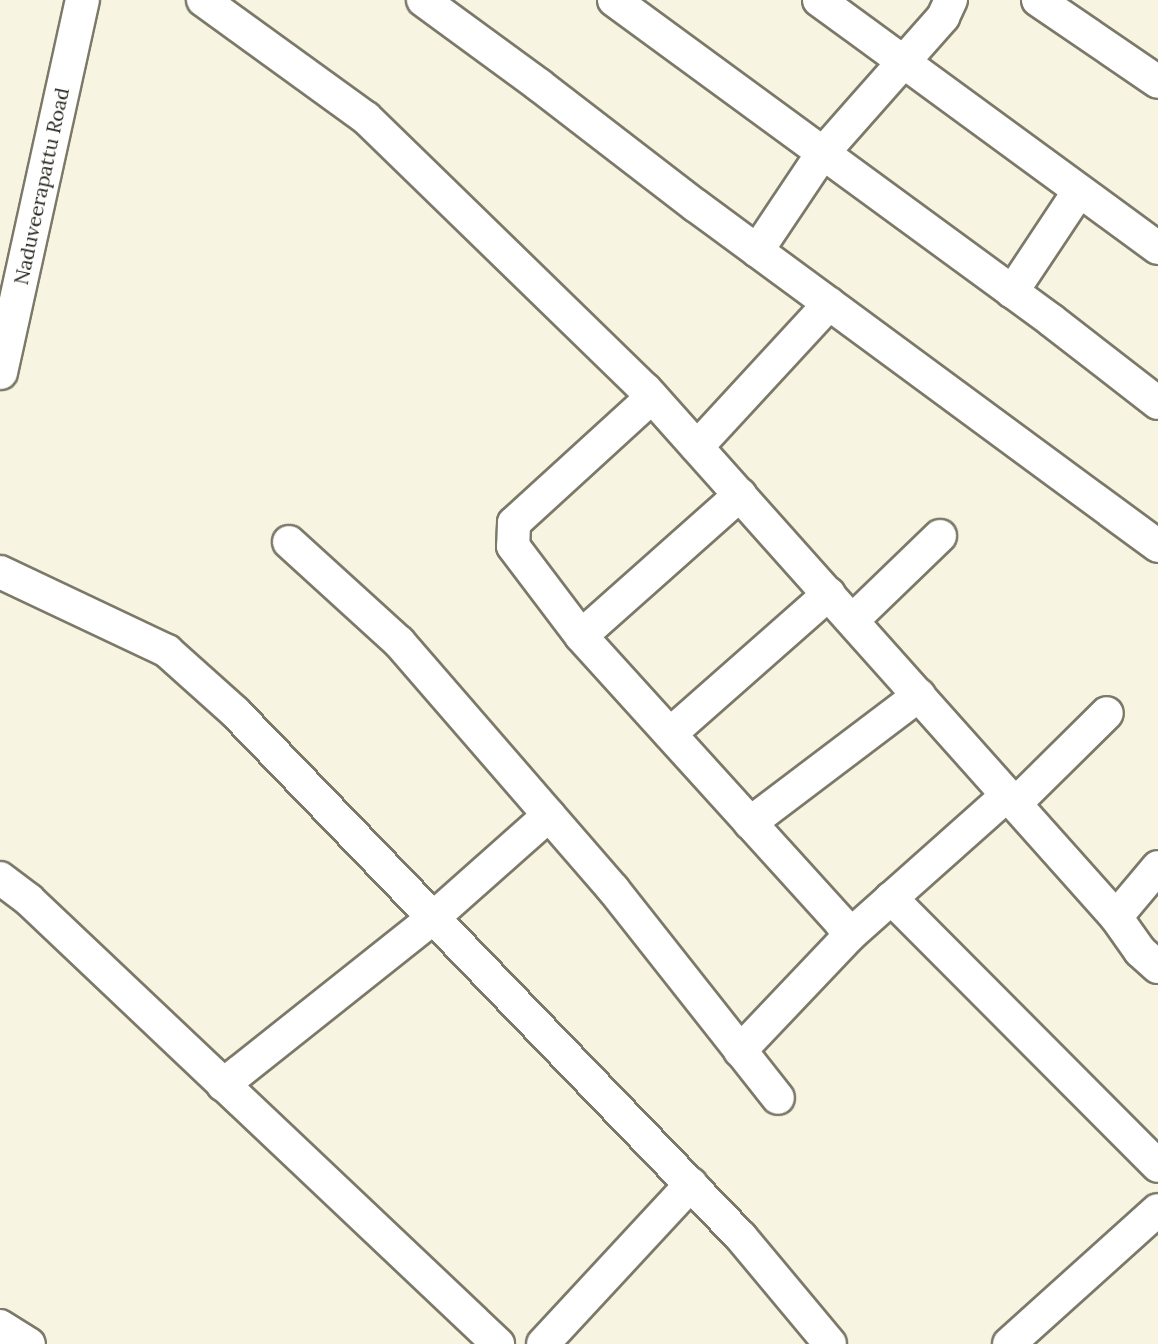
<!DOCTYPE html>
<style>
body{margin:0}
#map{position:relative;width:1158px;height:1344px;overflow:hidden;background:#f8f4e2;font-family:Lora,serif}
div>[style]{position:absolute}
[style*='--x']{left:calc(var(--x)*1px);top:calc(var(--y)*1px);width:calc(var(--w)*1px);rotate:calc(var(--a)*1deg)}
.roads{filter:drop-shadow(2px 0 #7c7969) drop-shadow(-2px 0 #7c7969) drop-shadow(0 2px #7c7969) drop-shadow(0 -2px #7c7969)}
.minor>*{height:32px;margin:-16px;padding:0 16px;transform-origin:16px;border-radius:16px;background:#fff}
.tertiary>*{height:33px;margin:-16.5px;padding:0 16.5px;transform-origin:16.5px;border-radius:16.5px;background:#fff}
span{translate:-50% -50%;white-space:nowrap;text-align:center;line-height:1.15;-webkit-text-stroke:4.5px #fff;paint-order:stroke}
.street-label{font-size:20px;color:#26241e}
</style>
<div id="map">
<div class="roads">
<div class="minor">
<div style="--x:203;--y:0;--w:201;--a:35.9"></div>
<div style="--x:366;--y:118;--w:389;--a:44.2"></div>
<div style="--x:645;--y:389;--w:708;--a:48.27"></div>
<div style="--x:1116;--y:917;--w:42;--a:54.8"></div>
<div style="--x:1140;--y:951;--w:24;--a:42"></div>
<div style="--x:423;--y:0;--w:144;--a:36.2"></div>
<div style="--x:539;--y:85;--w:197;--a:37.6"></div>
<div style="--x:695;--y:205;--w:575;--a:36.37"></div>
<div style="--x:614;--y:0;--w:542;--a:36.21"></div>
<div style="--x:1051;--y:320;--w:135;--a:37.8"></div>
<div style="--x:819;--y:0;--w:420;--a:36.2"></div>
<div style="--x:1038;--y:0;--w:145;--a:34.3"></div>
<div style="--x:757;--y:251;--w:117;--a:-56.2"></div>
<div style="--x:822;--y:154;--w:183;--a:-48.5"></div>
<div style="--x:943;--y:17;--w:19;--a:-65"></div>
<div style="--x:1012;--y:292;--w:121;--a:-56.4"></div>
<div style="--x:652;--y:397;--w:187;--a:137.6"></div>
<div style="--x:514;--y:523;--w:23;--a:92"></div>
<div style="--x:513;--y:546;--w:113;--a:52.9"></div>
<div style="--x:581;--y:636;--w:387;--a:47.8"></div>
<div style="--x:841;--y:923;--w:15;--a:58"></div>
<div style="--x:697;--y:447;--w:195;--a:-47.3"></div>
<div style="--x:289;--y:542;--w:149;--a:42.3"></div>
<div style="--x:399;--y:642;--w:327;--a:49.1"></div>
<div style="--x:613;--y:889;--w:266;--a:51.7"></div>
<div style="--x:0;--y:572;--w:185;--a:25.3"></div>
<div style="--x:167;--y:651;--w:91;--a:41.9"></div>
<div style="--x:235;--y:712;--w:729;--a:46.06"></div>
<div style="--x:741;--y:1237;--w:139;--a:50.2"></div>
<div style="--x:853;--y:620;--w:121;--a:-44"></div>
<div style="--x:581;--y:636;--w:213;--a:-41.6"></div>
<div style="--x:670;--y:734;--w:212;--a:-41.4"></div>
<div style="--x:1015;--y:804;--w:129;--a:-44.7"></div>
<div style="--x:750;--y:823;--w:212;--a:-37.1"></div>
<div style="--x:0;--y:878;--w:36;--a:37"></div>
<div style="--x:29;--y:900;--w:646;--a:43.43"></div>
<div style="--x:891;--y:898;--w:378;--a:45.1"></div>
<div style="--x:1116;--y:917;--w:65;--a:-50"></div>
<div style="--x:740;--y:1051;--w:158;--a:-46.5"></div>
<div style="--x:849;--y:936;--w:212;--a:-41.7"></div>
<div style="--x:223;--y:1085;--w:268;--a:-38.5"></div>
<div style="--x:433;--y:918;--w:155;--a:-41.6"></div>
<div style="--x:0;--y:1326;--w:34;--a:32"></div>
<div style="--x:543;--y:1344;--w:218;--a:-47.2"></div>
<div style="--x:1009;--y:1344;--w:200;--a:-42"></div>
</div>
<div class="tertiary">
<div style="--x:0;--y:372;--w:381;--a:-77.6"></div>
</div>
</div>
<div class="street-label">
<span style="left:41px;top:186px;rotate:-78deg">Naduveerapattu Road</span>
</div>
</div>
